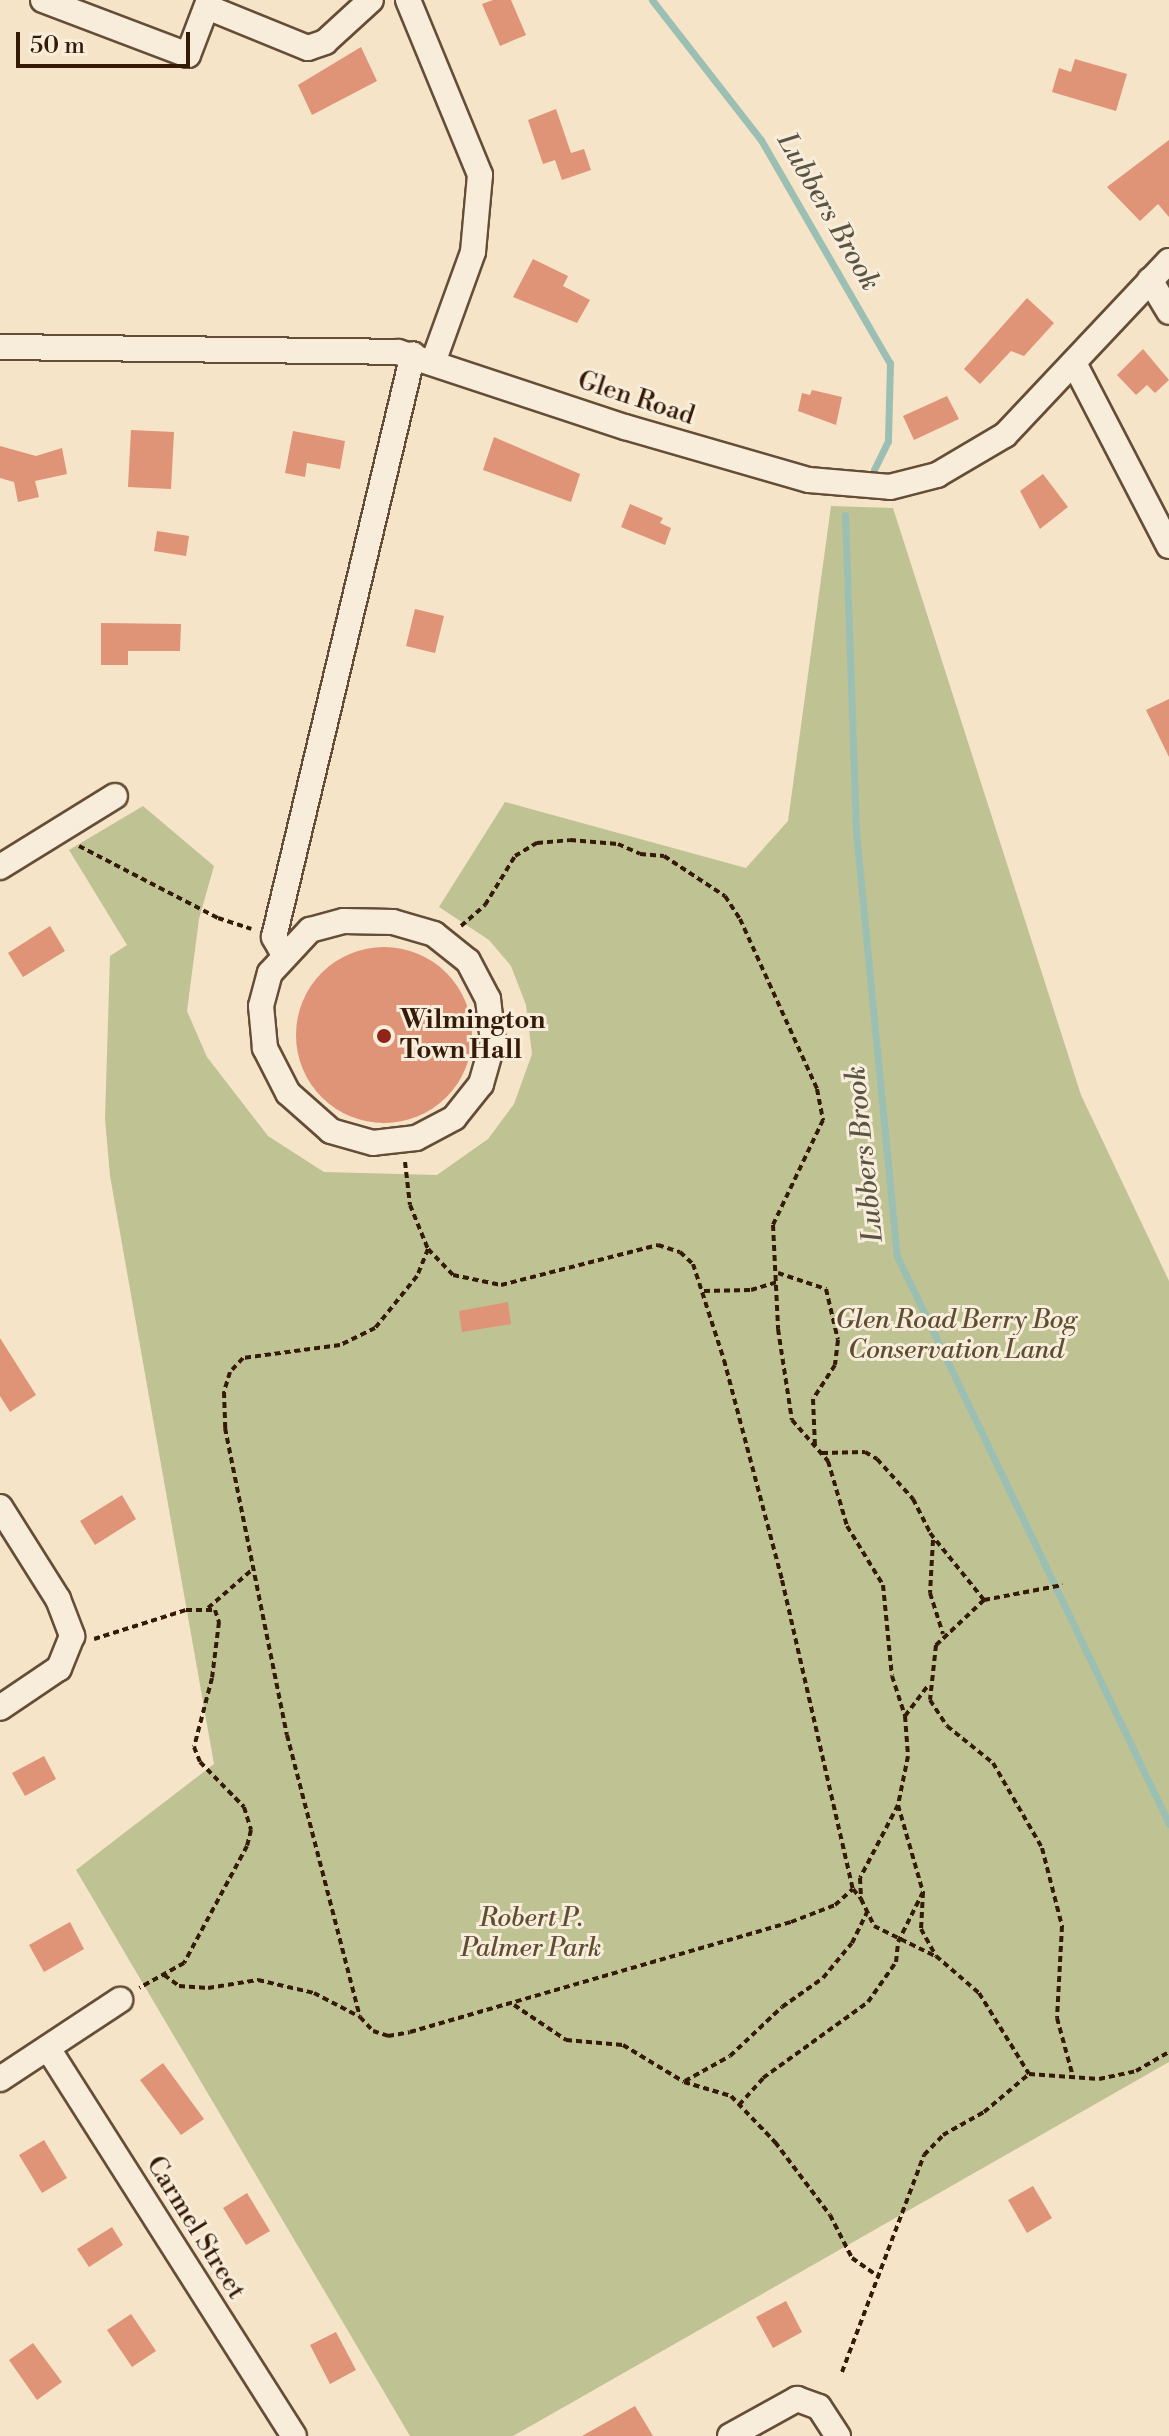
<!DOCTYPE html>
<style>
body{margin:0}
#map{position:relative;width:1169px;height:2436px;overflow:hidden;background:#f5e4c7;font-family:"Libre Bodoni",serif}
div>[style]{position:absolute}
[style*='--x']{left:calc(var(--x)*1px);top:calc(var(--y)*1px);width:calc(var(--w)*1px);rotate:calc(var(--a)*1deg)}
.green>*{inset:0;background:#bfc393}
.stream>*{height:7px;margin:-3.5px;padding:0 3.5px;transform-origin:3.5px;border-radius:3.5px;background:#9cbfb3}
.building>*{inset:0;background:#df9377}
.round{border-radius:50%}
.path>*{height:4px;margin-top:-2px;transform-origin:0;background:repeating-linear-gradient(90deg,#351b07 0 6px,transparent 0 10px)}
.roads{filter:drop-shadow(2px 0 #654d37) drop-shadow(-2px 0 #654d37) drop-shadow(0 2px #654d37) drop-shadow(0 -2px #654d37)}
.minor>*{height:24px;margin:-12px;padding:0 12px;transform-origin:12px;border-radius:12px;background:#f8eddb}
.dots>*{width:22px;height:22px;translate:-50% -50%;box-sizing:border-box;border:4px solid #f8eddb;border-radius:50%}
span{translate:-50% -50%;white-space:nowrap;text-align:center;line-height:1.15;-webkit-text-stroke:6px #f8eddb;paint-order:stroke}
.street-label{font-size:26px;color:#351b07}
.poi-label{font-size:26px;color:#351b07;font-weight:700}
.left{translate:0 -50%;text-align:left}
.park-label{font-size:26px;color:#5e4d31;font-style:italic}
.water-label{font-size:28px;color:#595443;font-style:italic}
.scale{position:absolute;left:16px;top:32px;width:174px;height:36px;box-sizing:border-box;border:4px solid #351b07;border-top:0;padding-left:10px;font-size:24px;line-height:28px;white-space:nowrap;color:#351b07;-webkit-text-stroke:6px #f8eddb;paint-order:stroke}
</style>
<div id="map">
<div class="green">
<div style="clip-path:polygon(831px 506px,893px 508px,1081px 1095px,1169px 1281px,1169px 2062px,513px 2436px,410px 2436px,76px 1870px,214px 1764px,110px 1176px,105px 1119px,110px 956px,127px 945px,69px 850px,143px 806px,214px 866px,199px 919px,187px 1011px,207px 1057px,268px 1136px,324px 1172px,437px 1175px,488px 1139px,514px 1104px,532px 1054px,526px 1005px,511px 966px,489px 940px,439px 907px,505px 802px,746px 868px,788px 821px)"></div>
</div>
<div class="stream">
<div style="--x:652;--y:0;--w:177;--a:52.1"></div>
<div style="--x:761;--y:140;--w:258;--a:60"></div>
<div style="--x:890;--y:363;--w:78;--a:91.5"></div>
<div style="--x:888;--y:441;--w:32;--a:116"></div>
<div style="--x:845;--y:515;--w:317;--a:88"></div>
<div style="--x:856;--y:832;--w:426;--a:84.5"></div>
<div style="--x:897;--y:1256;--w:630;--a:64.41"></div>
</div>
<div class="building">
<div style="clip-path:polygon(493px 0,511px 0,526px 35px,500px 46px,482px 4px)"></div>
<div style="clip-path:polygon(361px 47px,377px 81px,312px 115px,298px 85px)"></div>
<div style="clip-path:polygon(1075px 59px,1127px 74px,1116px 111px,1052px 92px,1059px 68px,1071px 72px)"></div>
<div style="clip-path:polygon(556px 109px,571px 153px,584px 149px,591px 170px,562px 180px,555px 160px,543px 164px,528px 120px)"></div>
<div style="clip-path:polygon(1169px 140px,1169px 217px,1158px 204px,1140px 221px,1107px 187px)"></div>
<div style="clip-path:polygon(533px 259px,568px 276px,563px 286px,590px 300px,577px 323px,513px 297px)"></div>
<div style="clip-path:polygon(1027px 298px,1054px 323px,1024px 356px,1011px 351px,980px 384px,964px 369px)"></div>
<div style="clip-path:polygon(1143px 349px,1169px 380px,1155px 393px,1147px 385px,1136px 395px,1117px 375px)"></div>
<div style="clip-path:polygon(812px 390px,842px 397px,836px 425px,798px 411px,802px 393px,810px 395px)"></div>
<div style="clip-path:polygon(947px 396px,959px 419px,914px 440px,903px 416px)"></div>
<div style="clip-path:polygon(131px 430px,174px 432px,171px 489px,128px 487px)"></div>
<div style="clip-path:polygon(293px 431px,345px 441px,340px 469px,307px 463px,305px 477px,285px 473px)"></div>
<div style="clip-path:polygon(494px 437px,580px 474px,571px 502px,483px 470px)"></div>
<div style="clip-path:polygon(0 446px,36px 456px,62px 448px,67px 474px,35px 481px,39px 497px,18px 502px,14px 482px,0 478px)"></div>
<div style="clip-path:polygon(1043px 474px,1068px 507px,1040px 529px,1020px 491px)"></div>
<div style="clip-path:polygon(630px 504px,663px 518px,660px 523px,671px 528px,665px 545px,621px 527px)"></div>
<div style="clip-path:polygon(157px 531px,189px 536px,186px 556px,154px 551px)"></div>
<div style="clip-path:polygon(415px 609px,444px 616px,435px 653px,406px 646px)"></div>
<div style="clip-path:polygon(101px 623px,181px 624px,180px 651px,128px 651px,128px 665px,101px 665px)"></div>
<div style="clip-path:polygon(1169px 699px,1169px 757px,1146px 710px)"></div>
<div style="clip-path:polygon(50px 926px,65px 951px,23px 977px,8px 953px)"></div>
<div class="round" style="left:296px;top:947px;width:176px;height:176px"></div>
<div style="clip-path:polygon(508px 1302px,511px 1324px,462px 1332px,459px 1311px)"></div>
<div style="clip-path:polygon(0 1338px,36px 1395px,10px 1412px,0 1396px)"></div>
<div style="clip-path:polygon(122px 1495px,136px 1519px,95px 1545px,80px 1521px)"></div>
<div style="clip-path:polygon(44px 1756px,56px 1779px,25px 1796px,12px 1773px)"></div>
<div style="clip-path:polygon(70px 1922px,84px 1949px,44px 1972px,29px 1945px)"></div>
<div style="clip-path:polygon(163px 2063px,204px 2119px,181px 2135px,140px 2080px)"></div>
<div style="clip-path:polygon(44px 2140px,67px 2178px,42px 2193px,19px 2155px)"></div>
<div style="clip-path:polygon(1033px 2186px,1052px 2218px,1027px 2233px,1008px 2200px)"></div>
<div style="clip-path:polygon(247px 2193px,270px 2231px,246px 2245px,223px 2208px)"></div>
<div style="clip-path:polygon(112px 2227px,123px 2245px,89px 2267px,77px 2249px)"></div>
<div style="clip-path:polygon(786px 2301px,802px 2332px,773px 2348px,756px 2317px)"></div>
<div style="clip-path:polygon(131px 2314px,156px 2351px,132px 2367px,107px 2330px)"></div>
<div style="clip-path:polygon(336px 2332px,356px 2370px,330px 2384px,310px 2345px)"></div>
<div style="clip-path:polygon(33px 2343px,62px 2382px,37px 2400px,9px 2360px)"></div>
<div style="clip-path:polygon(635px 2406px,653px 2436px,582px 2436px)"></div>
</div>
<div class="path">
<div style="--x:79;--y:846;--w:157;--a:27.4"></div>
<div style="--x:218;--y:918;--w:35;--a:18"></div>
<div style="--x:461;--y:926;--w:32;--a:-41"></div>
<div style="--x:485;--y:905;--w:57;--a:-58.5"></div>
<div style="--x:515;--y:856;--w:26;--a:-31"></div>
<div style="--x:537;--y:843;--w:33;--a:-5"></div>
<div style="--x:570;--y:840;--w:48;--a:4.8"></div>
<div style="--x:618;--y:844;--w:24;--a:24"></div>
<div style="--x:640;--y:854;--w:24;--a:5"></div>
<div style="--x:664;--y:856;--w:73;--a:33.3"></div>
<div style="--x:725;--y:896;--w:27;--a:57"></div>
<div style="--x:740;--y:919;--w:187;--a:65.6"></div>
<div style="--x:817;--y:1089;--w:32;--a:79"></div>
<div style="--x:823;--y:1120;--w:116;--a:115.5"></div>
<div style="--x:773;--y:1225;--w:104;--a:87.2"></div>
<div style="--x:778;--y:1329;--w:92;--a:81.3"></div>
<div style="--x:792;--y:1420;--w:55;--a:48.7"></div>
<div style="--x:828;--y:1461;--w:68;--a:73.7"></div>
<div style="--x:847;--y:1526;--w:69;--a:58.6"></div>
<div style="--x:883;--y:1585;--w:91;--a:84.4"></div>
<div style="--x:892;--y:1676;--w:42;--a:72"></div>
<div style="--x:905;--y:1716;--w:40;--a:85.7"></div>
<div style="--x:908;--y:1756;--w:50;--a:101.5"></div>
<div style="--x:898;--y:1805;--w:91;--a:74"></div>
<div style="--x:923;--y:1892;--w:37;--a:93"></div>
<div style="--x:921;--y:1929;--w:31;--a:61"></div>
<div style="--x:936;--y:1956;--w:57;--a:40.7"></div>
<div style="--x:979;--y:1993;--w:95;--a:58.3"></div>
<div style="--x:1029;--y:2074;--w:70;--a:4.1"></div>
<div style="--x:1099;--y:2079;--w:38;--a:-12"></div>
<div style="--x:1136;--y:2071;--w:38;--a:-30"></div>
<div style="--x:405;--y:1162;--w:43;--a:83.4"></div>
<div style="--x:410;--y:1205;--w:48;--a:67.8"></div>
<div style="--x:428;--y:1249;--w:36;--a:46"></div>
<div style="--x:453;--y:1275;--w:49;--a:11.8"></div>
<div style="--x:501;--y:1285;--w:162;--a:-14.3"></div>
<div style="--x:658;--y:1245;--w:23;--a:18"></div>
<div style="--x:680;--y:1252;--w:18;--a:43"></div>
<div style="--x:693;--y:1264;--w:101;--a:72.1"></div>
<div style="--x:724;--y:1360;--w:228;--a:75.2"></div>
<div style="--x:782;--y:1580;--w:317;--a:77.1"></div>
<div style="--x:853;--y:1889;--w:13;--a:51"></div>
<div style="--x:428;--y:1249;--w:29;--a:112"></div>
<div style="--x:417;--y:1276;--w:67;--a:128.9"></div>
<div style="--x:375;--y:1328;--w:39;--a:154"></div>
<div style="--x:340;--y:1345;--w:98;--a:172.4"></div>
<div style="--x:243;--y:1358;--w:19;--a:133"></div>
<div style="--x:230;--y:1372;--w:21;--a:107"></div>
<div style="--x:224;--y:1392;--w:36;--a:88"></div>
<div style="--x:225;--y:1428;--w:313;--a:78.6"></div>
<div style="--x:287;--y:1735;--w:291;--a:75.5"></div>
<div style="--x:360;--y:2017;--w:19;--a:47"></div>
<div style="--x:373;--y:2031;--w:16;--a:18"></div>
<div style="--x:388;--y:2036;--w:22;--a:-10"></div>
<div style="--x:410;--y:2032;--w:397;--a:-16.1"></div>
<div style="--x:791;--y:1922;--w:47;--a:-21.1"></div>
<div style="--x:835;--y:1905;--w:24;--a:-42"></div>
<div style="--x:778;--y:1273;--w:51;--a:18.4"></div>
<div style="--x:826;--y:1289;--w:52;--a:76.8"></div>
<div style="--x:838;--y:1340;--w:25;--a:97"></div>
<div style="--x:835;--y:1365;--w:40;--a:122.9"></div>
<div style="--x:813;--y:1399;--w:47;--a:87.6"></div>
<div style="--x:704;--y:1291;--w:47;--a:-1.2"></div>
<div style="--x:751;--y:1290;--w:28;--a:-17"></div>
<div style="--x:822;--y:1453;--w:43;--a:-1.3"></div>
<div style="--x:865;--y:1452;--w:14;--a:30"></div>
<div style="--x:877;--y:1459;--w:54;--a:48"></div>
<div style="--x:913;--y:1499;--w:38;--a:63"></div>
<div style="--x:930;--y:1533;--w:86;--a:51.1"></div>
<div style="--x:984;--y:1600;--w:80;--a:-10.8"></div>
<div style="--x:933;--y:1540;--w:53;--a:93.2"></div>
<div style="--x:930;--y:1593;--w:43;--a:72.4"></div>
<div style="--x:984;--y:1600;--w:66;--a:136.8"></div>
<div style="--x:936;--y:1645;--w:55;--a:96.2"></div>
<div style="--x:930;--y:1700;--w:31;--a:57"></div>
<div style="--x:947;--y:1726;--w:59;--a:38.8"></div>
<div style="--x:993;--y:1763;--w:98;--a:60"></div>
<div style="--x:1042;--y:1848;--w:81;--a:75.6"></div>
<div style="--x:1062;--y:1926;--w:92;--a:93.1"></div>
<div style="--x:1057;--y:2018;--w:61;--a:74.8"></div>
<div style="--x:208;--y:1608;--w:61;--a:-41"></div>
<div style="--x:94;--y:1639;--w:96;--a:-17.5"></div>
<div style="--x:186;--y:1610;--w:29;--a:0"></div>
<div style="--x:215;--y:1610;--w:13;--a:72"></div>
<div style="--x:219;--y:1622;--w:56;--a:97.1"></div>
<div style="--x:212;--y:1678;--w:71;--a:104.6"></div>
<div style="--x:194;--y:1747;--w:16;--a:68"></div>
<div style="--x:200;--y:1762;--w:63;--a:45.6"></div>
<div style="--x:244;--y:1807;--w:24;--a:73"></div>
<div style="--x:251;--y:1830;--w:16;--a:104"></div>
<div style="--x:247;--y:1846;--w:133;--a:118.3"></div>
<div style="--x:184;--y:1963;--w:51;--a:150.9"></div>
<div style="--x:905;--y:1716;--w:39;--a:-53"></div>
<div style="--x:898;--y:1805;--w:82;--a:117.5"></div>
<div style="--x:860;--y:1878;--w:21;--a:87"></div>
<div style="--x:861;--y:1899;--w:30;--a:64"></div>
<div style="--x:874;--y:1926;--w:68;--a:26.2"></div>
<div style="--x:164;--y:1975;--w:19;--a:36"></div>
<div style="--x:179;--y:1986;--w:29;--a:4"></div>
<div style="--x:208;--y:1988;--w:51;--a:-9.1"></div>
<div style="--x:258;--y:1980;--w:57;--a:13.1"></div>
<div style="--x:314;--y:1993;--w:52;--a:27.6"></div>
<div style="--x:514;--y:2005;--w:63;--a:33.9"></div>
<div style="--x:566;--y:2040;--w:57;--a:5"></div>
<div style="--x:623;--y:2045;--w:71;--a:31.2"></div>
<div style="--x:684;--y:2082;--w:49;--a:16.6"></div>
<div style="--x:731;--y:2096;--w:64;--a:46.3"></div>
<div style="--x:775;--y:2142;--w:91;--a:53"></div>
<div style="--x:830;--y:2215;--w:48;--a:62.9"></div>
<div style="--x:852;--y:2258;--w:32;--a:35"></div>
<div style="--x:685;--y:2081;--w:51;--a:-29.1"></div>
<div style="--x:730;--y:2056;--w:71;--a:-43.3"></div>
<div style="--x:782;--y:2007;--w:50;--a:-35.3"></div>
<div style="--x:823;--y:1978;--w:45;--a:-50.4"></div>
<div style="--x:852;--y:1943;--w:34;--a:-64"></div>
<div style="--x:739;--y:2105;--w:36;--a:-48"></div>
<div style="--x:763;--y:2078;--w:130;--a:-35.9"></div>
<div style="--x:868;--y:2002;--w:49;--a:-55"></div>
<div style="--x:896;--y:1962;--w:20;--a:-84"></div>
<div style="--x:898;--y:1942;--w:56;--a:-63.4"></div>
<div style="--x:842;--y:2372;--w:232;--a:-69.3"></div>
<div style="--x:924;--y:2155;--w:28;--a:-46"></div>
<div style="--x:943;--y:2135;--w:47;--a:-29.3"></div>
<div style="--x:984;--y:2112;--w:59;--a:-40.2"></div>
</div>
<div class="roads">
<div class="minor">
<div style="--x:43;--y:0;--w:155;--a:20.8"></div>
<div style="--x:188;--y:55;--w:59;--a:-69.1"></div>
<div style="--x:408;--y:0;--w:189;--a:67.6"></div>
<div style="--x:480;--y:175;--w:77;--a:95.2"></div>
<div style="--x:473;--y:252;--w:115;--a:109.9"></div>
<div style="--x:207;--y:7;--w:109;--a:22.1"></div>
<div style="--x:308;--y:48;--w:18;--a:-19"></div>
<div style="--x:325;--y:42;--w:62;--a:-42.4"></div>
<div style="--x:1150;--y:280;--w:37;--a:59"></div>
<div style="--x:0;--y:347;--w:398;--a:0.7"></div>
<div style="--x:398;--y:352;--w:239;--a:18.3"></div>
<div style="--x:625;--y:427;--w:191;--a:16.1"></div>
<div style="--x:809;--y:480;--w:81;--a:4.9"></div>
<div style="--x:890;--y:487;--w:49;--a:-14.3"></div>
<div style="--x:937;--y:475;--w:79;--a:-30.5"></div>
<div style="--x:1005;--y:435;--w:239;--a:-46.7"></div>
<div style="--x:1074;--y:363;--w:206;--a:62.6"></div>
<div style="--x:0;--y:867;--w:135;--a:-31.7"></div>
<div style="--x:344;--y:921;--w:49;--a:1.2"></div>
<div style="--x:393;--y:922;--w:43;--a:16.3"></div>
<div style="--x:434;--y:934;--w:43;--a:38.5"></div>
<div style="--x:468;--y:961;--w:43;--a:62.2"></div>
<div style="--x:488;--y:999;--w:43;--a:83.4"></div>
<div style="--x:493;--y:1042;--w:44;--a:105.9"></div>
<div style="--x:481;--y:1084;--w:43;--a:128.5"></div>
<div style="--x:454;--y:1118;--w:43;--a:152.2"></div>
<div style="--x:416;--y:1138;--w:43;--a:173.4"></div>
<div style="--x:373;--y:1143;--w:44;--a:-164.1"></div>
<div style="--x:331;--y:1131;--w:57;--a:-138.5"></div>
<div style="--x:288;--y:1093;--w:51;--a:-117.1"></div>
<div style="--x:265;--y:1048;--w:42;--a:-95.4"></div>
<div style="--x:261;--y:1006;--w:34;--a:-75"></div>
<div style="--x:270;--y:973;--w:59;--a:-47.1"></div>
<div style="--x:310;--y:930;--w:35;--a:-15"></div>
<div style="--x:284;--y:955;--w:21;--a:-119"></div>
<div style="--x:274;--y:937;--w:599;--a:-76.59"></div>
<div style="--x:0;--y:1507;--w:109;--a:57.8"></div>
<div style="--x:58;--y:1599;--w:40;--a:69"></div>
<div style="--x:72;--y:1636;--w:35;--a:112"></div>
<div style="--x:59;--y:1668;--w:71;--a:145.9"></div>
<div style="--x:49;--y:2050;--w:457;--a:57.6"></div>
<div style="--x:0;--y:2079;--w:144;--a:-33.4"></div>
<div style="--x:730;--y:2436;--w:77;--a:-28.9"></div>
<div style="--x:797;--y:2399;--w:23;--a:20"></div>
<div style="--x:819;--y:2407;--w:35;--a:57"></div>
</div>
</div>
<div class="dots">
<div style="left:384px;top:1036px;background:#8f2418"></div>
</div>
<div class="street-label">
<span style="left:636px;top:399px;rotate:18deg">Glen Road</span>
<span style="left:195px;top:2228px;rotate:58deg">Carmel Street</span>
</div>
<div class="poi-label">
<span class="left" style="left:400px;top:1036px">Wilmington<br>Town Hall</span>
</div>
<div class="park-label">
<span style="left:956px;top:1336px">Glen Road Berry Bog<br>Conservation Land</span>
<span style="left:531px;top:1934px">Robert P.<br>Palmer Park</span>
</div>
<div class="water-label">
<span style="left:828px;top:212px;rotate:60deg">Lubbers Brook</span>
<span style="left:865px;top:1154px;rotate:-96deg">Lubbers Brook</span>
</div>
<div class="scale">50 m</div>
</div>
